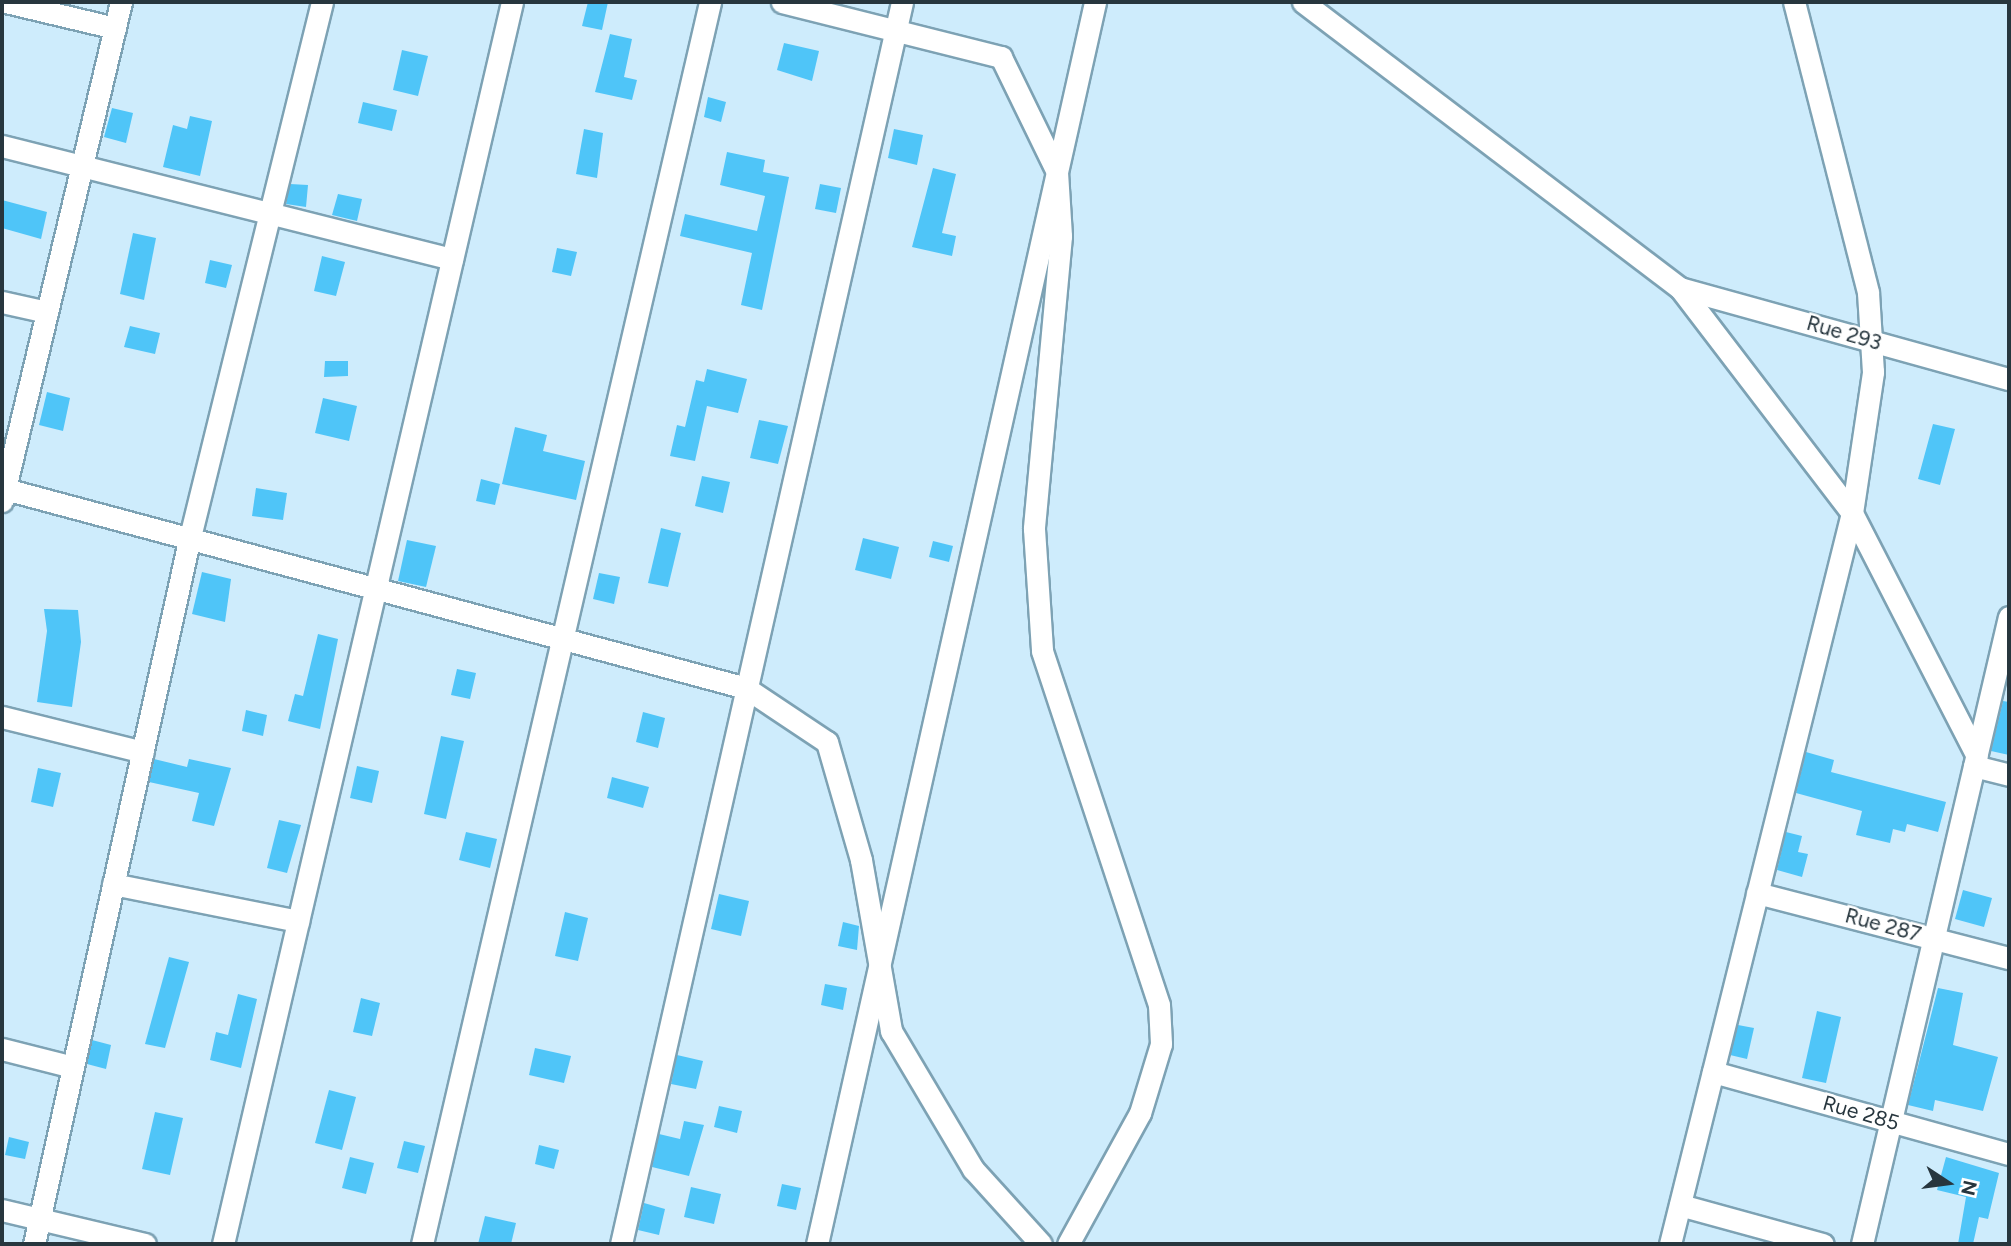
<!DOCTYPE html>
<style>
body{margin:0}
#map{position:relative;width:2011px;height:1246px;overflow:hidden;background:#ceecfc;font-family:Figtree,sans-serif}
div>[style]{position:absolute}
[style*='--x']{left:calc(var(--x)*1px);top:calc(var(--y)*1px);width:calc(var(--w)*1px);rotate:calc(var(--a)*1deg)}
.building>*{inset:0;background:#4fc5f8}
.roads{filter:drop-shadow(2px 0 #7da2b4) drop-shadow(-2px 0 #7da2b4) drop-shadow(0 2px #7da2b4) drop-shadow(0 -2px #7da2b4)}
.street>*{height:21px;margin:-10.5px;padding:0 10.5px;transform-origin:10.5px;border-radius:10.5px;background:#fff}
span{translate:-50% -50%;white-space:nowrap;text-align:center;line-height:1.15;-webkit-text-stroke:5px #fff;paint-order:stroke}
.street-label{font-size:21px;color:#27363e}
.frame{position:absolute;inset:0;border:4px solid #27363e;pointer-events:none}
.north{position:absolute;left:1913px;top:1148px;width:70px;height:70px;-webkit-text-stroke:5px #fff;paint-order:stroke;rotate:103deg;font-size:19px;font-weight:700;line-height:28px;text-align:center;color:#27363e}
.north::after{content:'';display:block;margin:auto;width:24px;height:32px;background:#27363e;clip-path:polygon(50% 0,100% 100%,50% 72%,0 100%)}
</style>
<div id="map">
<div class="building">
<div style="clip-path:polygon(588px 2px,608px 2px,602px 30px,582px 26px)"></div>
<div style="clip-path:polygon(610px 34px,632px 39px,624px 77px,637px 80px,632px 100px,595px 92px)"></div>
<div style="clip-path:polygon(784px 43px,819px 51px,812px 81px,777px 70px)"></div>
<div style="clip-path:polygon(402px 50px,428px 56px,418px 96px,393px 90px)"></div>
<div style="clip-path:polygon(708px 97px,726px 102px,721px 122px,704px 117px)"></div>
<div style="clip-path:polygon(363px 102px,397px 110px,392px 131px,358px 123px)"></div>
<div style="clip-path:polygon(112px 108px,133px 113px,126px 143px,104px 137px)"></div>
<div style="clip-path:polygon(190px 116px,212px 121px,200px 176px,163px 167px,173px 125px,187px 129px)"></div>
<div style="clip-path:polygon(584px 129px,603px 133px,597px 178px,576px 174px)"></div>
<div style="clip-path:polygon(894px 129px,923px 135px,917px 165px,888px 158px)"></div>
<div style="clip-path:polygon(727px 152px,765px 160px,763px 172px,789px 177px,762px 310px,741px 305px,752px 253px,680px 236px,685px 214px,757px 231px,765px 196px,720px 185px)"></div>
<div style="clip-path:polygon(933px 168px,956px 174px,942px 233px,956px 236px,952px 256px,912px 247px)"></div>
<div style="clip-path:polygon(290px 184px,308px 185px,306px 207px,286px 204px)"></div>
<div style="clip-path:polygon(820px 184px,841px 188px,836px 213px,815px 209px)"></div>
<div style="clip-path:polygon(338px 194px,362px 199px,357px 221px,332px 215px)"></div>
<div style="clip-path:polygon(2px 200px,47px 212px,41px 239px,2px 228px)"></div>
<div style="clip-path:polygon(133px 233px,156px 238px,144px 300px,120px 294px)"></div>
<div style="clip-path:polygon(557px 248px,577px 252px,571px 276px,552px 272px)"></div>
<div style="clip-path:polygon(322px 256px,345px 262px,336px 296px,314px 291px)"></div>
<div style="clip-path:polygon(210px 260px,232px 265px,226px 288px,205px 283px)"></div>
<div style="clip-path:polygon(130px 326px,160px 333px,155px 354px,124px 347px)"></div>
<div style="clip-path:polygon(325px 361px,348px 361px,348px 376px,324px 377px)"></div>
<div style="clip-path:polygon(707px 369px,747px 379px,738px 413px,707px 406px,695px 461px,670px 456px,677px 425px,685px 427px,696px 380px,704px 382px)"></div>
<div style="clip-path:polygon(47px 392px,70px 398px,63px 431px,39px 425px)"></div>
<div style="clip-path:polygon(323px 398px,357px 406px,349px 441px,315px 433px)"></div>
<div style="clip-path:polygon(759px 420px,788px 426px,778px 464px,750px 458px)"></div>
<div style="clip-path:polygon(1933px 424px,1955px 429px,1940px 485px,1918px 479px)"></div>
<div style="clip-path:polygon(515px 427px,547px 435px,543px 451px,585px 461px,576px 500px,502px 484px)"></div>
<div style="clip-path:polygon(702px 476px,730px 482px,723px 513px,695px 506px)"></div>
<div style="clip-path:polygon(481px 479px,500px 484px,495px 505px,476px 501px)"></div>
<div style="clip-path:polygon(256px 488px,287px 493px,283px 520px,252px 516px)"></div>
<div style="clip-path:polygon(661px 528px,681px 533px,668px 587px,648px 583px)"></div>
<div style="clip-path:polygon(863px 538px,899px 547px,891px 579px,855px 570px)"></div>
<div style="clip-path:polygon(407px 540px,436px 546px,426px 587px,398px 581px)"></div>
<div style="clip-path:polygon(933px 541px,953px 546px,949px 562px,929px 557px)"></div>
<div style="clip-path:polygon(202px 572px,231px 579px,225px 622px,192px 614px)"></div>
<div style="clip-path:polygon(599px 573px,620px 577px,614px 604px,593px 599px)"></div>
<div style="clip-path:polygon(44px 609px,78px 610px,81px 642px,72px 707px,37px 702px,47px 631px)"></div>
<div style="clip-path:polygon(318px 634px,338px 639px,320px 729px,288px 721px,295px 694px,303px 696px)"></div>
<div style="clip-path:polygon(457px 669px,476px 673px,470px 699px,451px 695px)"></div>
<div style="clip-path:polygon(2003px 701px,2009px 702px,2009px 755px,1991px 751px)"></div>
<div style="clip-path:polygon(246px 710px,267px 715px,263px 736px,242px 731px)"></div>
<div style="clip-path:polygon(643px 712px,665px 718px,658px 748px,636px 742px)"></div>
<div style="clip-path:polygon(441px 736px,464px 741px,446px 819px,424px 814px)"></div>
<div style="clip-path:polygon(1806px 752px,1834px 760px,1831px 772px,1946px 802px,1938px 832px,1907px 824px,1905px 832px,1893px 829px,1890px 843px,1856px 835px,1862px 811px,1796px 793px)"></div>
<div style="clip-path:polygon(154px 759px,187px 767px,189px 759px,231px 768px,214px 826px,192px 821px,199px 793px,149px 782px)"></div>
<div style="clip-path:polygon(357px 766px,379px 771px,372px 803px,350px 798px)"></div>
<div style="clip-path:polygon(38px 768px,61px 773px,53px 807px,31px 802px)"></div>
<div style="clip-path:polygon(612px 777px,649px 787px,643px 808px,607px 798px)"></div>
<div style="clip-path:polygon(279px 820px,301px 825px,287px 873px,267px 868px)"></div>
<div style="clip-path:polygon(466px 832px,497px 839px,490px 868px,459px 860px)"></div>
<div style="clip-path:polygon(1786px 832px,1802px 836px,1798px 852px,1808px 854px,1802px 877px,1777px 870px)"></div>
<div style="clip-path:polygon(1963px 890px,1992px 898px,1984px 927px,1955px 919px)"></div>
<div style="clip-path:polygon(719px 894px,749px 901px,741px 936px,711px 929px)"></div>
<div style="clip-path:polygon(565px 912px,588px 918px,578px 961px,555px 956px)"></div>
<div style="clip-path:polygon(843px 922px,859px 926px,857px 950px,838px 946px)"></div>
<div style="clip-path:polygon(169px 957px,189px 962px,165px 1048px,145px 1044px)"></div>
<div style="clip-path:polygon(825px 984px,847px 988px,843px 1010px,821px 1005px)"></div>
<div style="clip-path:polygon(1938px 988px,1963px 993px,1953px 1045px,1998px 1057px,1983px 1111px,1935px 1100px,1933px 1111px,1908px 1105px)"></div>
<div style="clip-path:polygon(238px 994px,257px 999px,241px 1068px,210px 1060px,216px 1032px,228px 1035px)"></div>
<div style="clip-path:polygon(361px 998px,380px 1003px,372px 1036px,353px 1032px)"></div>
<div style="clip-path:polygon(1817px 1011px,1841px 1017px,1826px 1083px,1802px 1078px)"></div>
<div style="clip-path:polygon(1738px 1025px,1754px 1028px,1747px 1059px,1730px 1055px)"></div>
<div style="clip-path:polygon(92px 1040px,111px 1045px,106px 1069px,87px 1064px)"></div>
<div style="clip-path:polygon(535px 1048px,571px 1056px,564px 1083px,529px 1075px)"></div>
<div style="clip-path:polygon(677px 1055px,703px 1061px,696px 1089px,671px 1084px)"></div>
<div style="clip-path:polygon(329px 1090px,356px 1097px,342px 1150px,315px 1143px)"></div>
<div style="clip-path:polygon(719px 1106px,742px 1111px,737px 1133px,714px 1127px)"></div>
<div style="clip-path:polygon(155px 1112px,183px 1118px,170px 1175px,142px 1169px)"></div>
<div style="clip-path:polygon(684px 1121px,704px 1125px,689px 1176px,652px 1167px,659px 1134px,680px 1139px)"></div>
<div style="clip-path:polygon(9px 1137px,29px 1142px,25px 1159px,5px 1155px)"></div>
<div style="clip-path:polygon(404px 1141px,425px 1146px,418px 1173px,397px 1168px)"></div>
<div style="clip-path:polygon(539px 1145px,559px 1150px,554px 1169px,535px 1164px)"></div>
<div style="clip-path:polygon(350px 1157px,374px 1163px,366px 1194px,342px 1188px)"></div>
<div style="clip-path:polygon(1946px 1157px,1999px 1173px,1988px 1219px,1979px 1217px,1973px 1244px,1958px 1244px,1966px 1197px,1937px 1190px)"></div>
<div style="clip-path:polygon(782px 1184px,801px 1188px,796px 1210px,777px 1206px)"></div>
<div style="clip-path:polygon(691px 1187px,721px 1194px,714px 1224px,684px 1217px)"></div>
<div style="clip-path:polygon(644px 1203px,665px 1209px,659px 1235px,638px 1230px)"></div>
<div style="clip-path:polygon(485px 1216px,516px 1223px,511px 1244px,478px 1244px)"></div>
</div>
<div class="roads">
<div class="street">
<div style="--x:6;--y:2;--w:112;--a:13.4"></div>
<div style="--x:782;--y:2;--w:226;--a:14.1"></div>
<div style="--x:1001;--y:57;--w:128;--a:64"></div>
<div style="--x:1057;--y:172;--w:64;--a:86.4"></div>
<div style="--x:1061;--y:236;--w:294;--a:95.3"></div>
<div style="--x:1034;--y:529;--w:122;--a:86.2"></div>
<div style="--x:1042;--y:651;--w:373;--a:71.7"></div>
<div style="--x:1159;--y:1005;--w:39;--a:87"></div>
<div style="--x:1161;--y:1044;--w:72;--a:106.9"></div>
<div style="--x:1140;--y:1113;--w:149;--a:118.8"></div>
<div style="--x:1303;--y:2;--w:473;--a:37.2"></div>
<div style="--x:1680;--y:288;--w:283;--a:52.6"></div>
<div style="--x:1852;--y:513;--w:273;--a:62.8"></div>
<div style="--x:2;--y:146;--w:464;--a:14.1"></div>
<div style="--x:1680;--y:288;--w:341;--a:15.5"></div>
<div style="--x:2;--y:302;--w:46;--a:12.5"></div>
<div style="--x:5;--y:489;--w:767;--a:15.03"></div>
<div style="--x:746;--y:688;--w:97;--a:33.7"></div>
<div style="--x:827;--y:742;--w:123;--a:73.9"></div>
<div style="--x:861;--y:860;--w:174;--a:80"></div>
<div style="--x:891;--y:1031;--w:161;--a:59.3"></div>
<div style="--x:973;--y:1169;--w:101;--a:47.8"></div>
<div style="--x:2;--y:501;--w:513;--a:-76.59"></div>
<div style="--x:2;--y:717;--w:145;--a:13.9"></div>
<div style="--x:1974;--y:766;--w:36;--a:14"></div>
<div style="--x:113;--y:884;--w:189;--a:11.3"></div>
<div style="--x:1757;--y:893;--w:260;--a:14.5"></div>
<div style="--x:2;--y:1049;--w:73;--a:14.2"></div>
<div style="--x:1713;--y:1072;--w:307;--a:15.5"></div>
<div style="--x:1680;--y:1205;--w:148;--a:15.3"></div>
<div style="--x:2;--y:1210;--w:147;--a:13.4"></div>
<div style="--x:34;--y:1244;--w:720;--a:-77.57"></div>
<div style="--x:189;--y:541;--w:555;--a:-76.14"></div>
<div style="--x:223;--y:1244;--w:1275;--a:-76.9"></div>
<div style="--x:422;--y:1244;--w:1275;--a:-76.94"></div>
<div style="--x:621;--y:1244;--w:1273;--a:-77.25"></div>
<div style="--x:817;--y:1244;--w:1273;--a:-77.38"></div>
<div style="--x:1670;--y:1244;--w:753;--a:-76.02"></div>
<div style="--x:1852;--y:513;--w:143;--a:-81.5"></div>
<div style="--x:1873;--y:372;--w:80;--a:-93.6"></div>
<div style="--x:1868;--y:292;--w:299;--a:-104.3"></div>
<div style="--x:1862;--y:1244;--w:644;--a:-76.81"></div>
</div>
</div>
<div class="street-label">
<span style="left:1844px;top:333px;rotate:16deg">Rue 293</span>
<span style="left:1883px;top:925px;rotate:15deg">Rue 287</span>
<span style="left:1861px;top:1113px;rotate:16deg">Rue 285</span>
</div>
<div class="frame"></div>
<div class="north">N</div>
</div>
